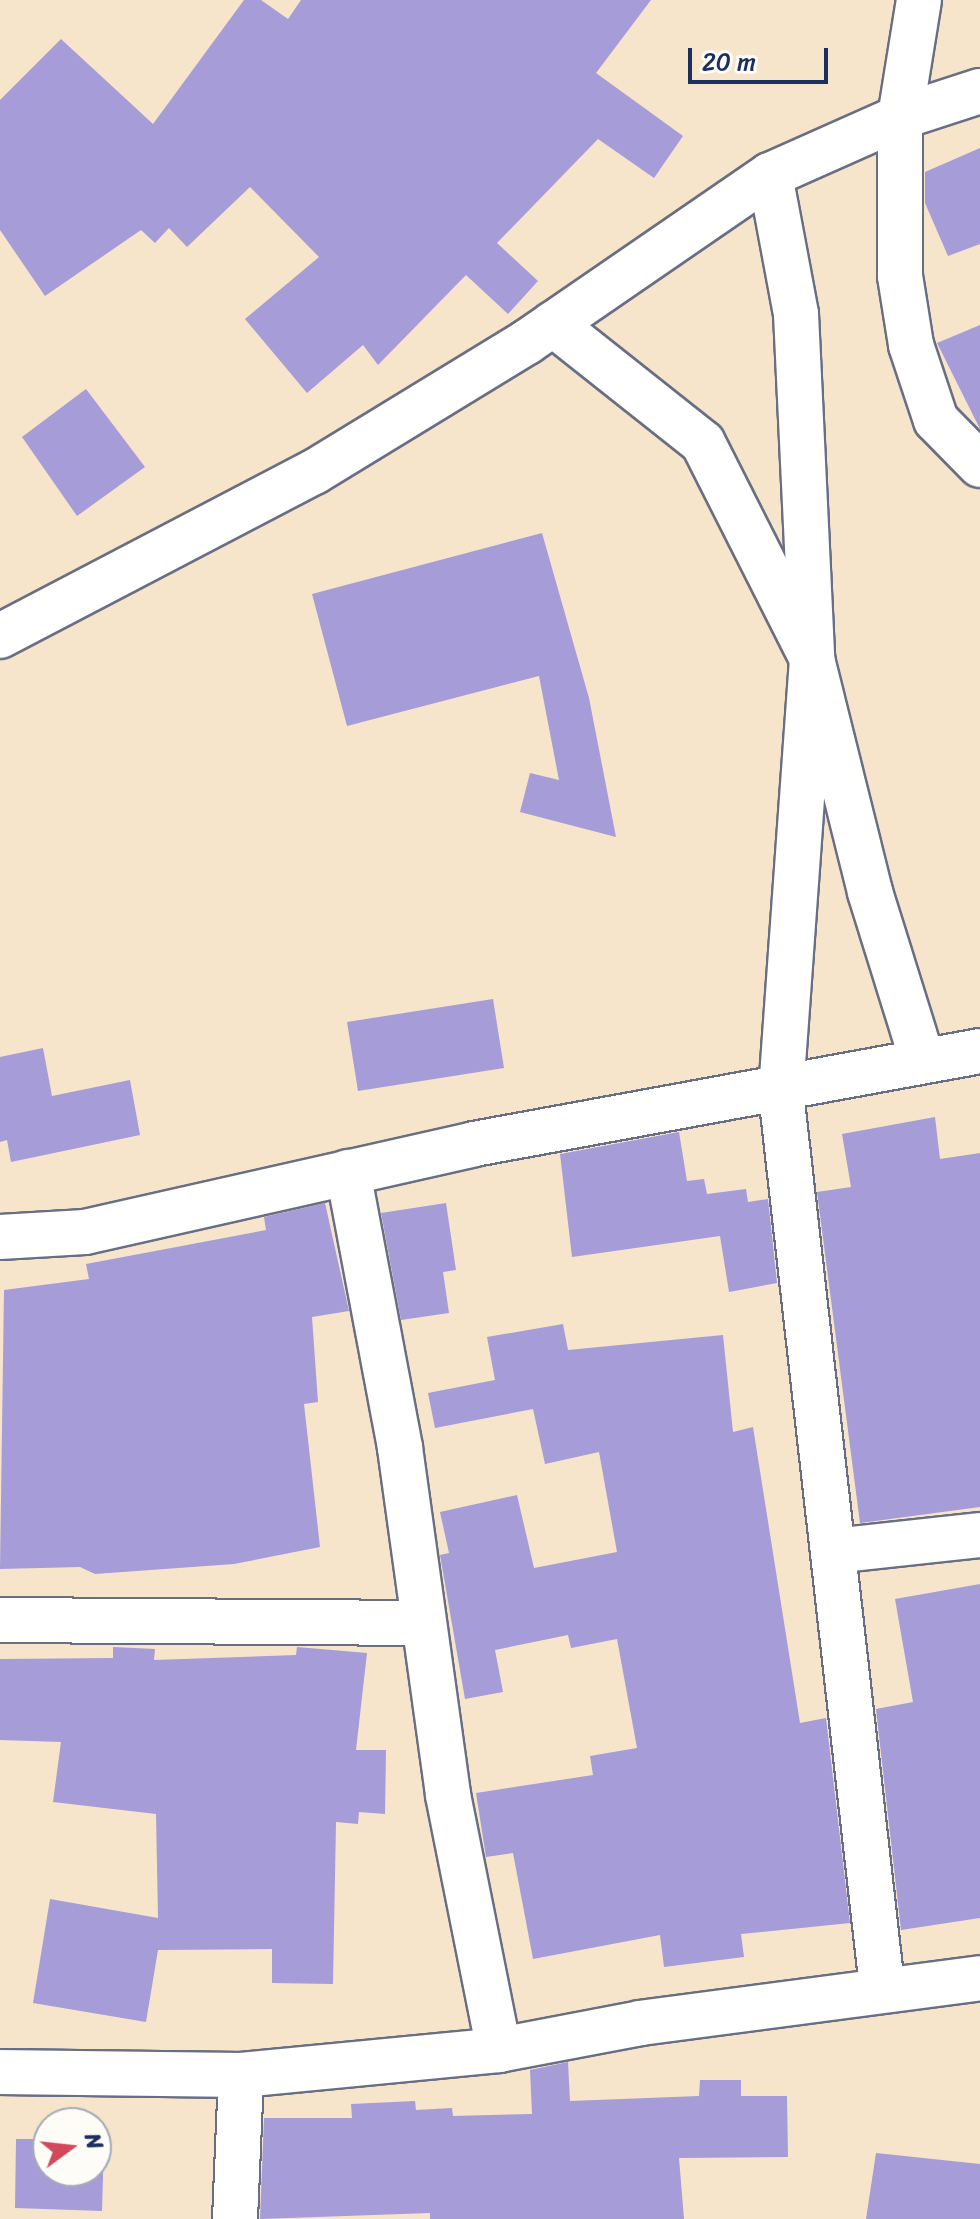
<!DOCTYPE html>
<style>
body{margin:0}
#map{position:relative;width:980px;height:2219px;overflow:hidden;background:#f6e4cb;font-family:Sriracha,sans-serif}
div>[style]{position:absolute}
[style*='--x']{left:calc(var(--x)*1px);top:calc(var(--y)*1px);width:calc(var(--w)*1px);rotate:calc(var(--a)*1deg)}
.building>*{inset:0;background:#a69cd8}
.roads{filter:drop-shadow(2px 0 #686e84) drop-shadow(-2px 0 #686e84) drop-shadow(0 2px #686e84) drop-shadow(0 -2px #686e84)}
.minor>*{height:44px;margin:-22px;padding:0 22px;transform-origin:22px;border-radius:22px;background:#fff}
span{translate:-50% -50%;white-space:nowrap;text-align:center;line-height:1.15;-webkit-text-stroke:7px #fdfcf7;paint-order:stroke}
.north{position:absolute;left:32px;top:2107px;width:80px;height:80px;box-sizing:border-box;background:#fdfcf7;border:2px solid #a3aaba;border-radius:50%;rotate:75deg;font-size:22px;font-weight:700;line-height:32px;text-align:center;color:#1b2f5e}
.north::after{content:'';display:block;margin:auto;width:28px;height:36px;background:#d1495b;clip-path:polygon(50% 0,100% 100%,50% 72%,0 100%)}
.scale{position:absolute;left:688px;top:48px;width:140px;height:36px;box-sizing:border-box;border:4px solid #1b2f5e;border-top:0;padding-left:10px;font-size:24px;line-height:28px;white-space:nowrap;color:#1b2f5e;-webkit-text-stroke:6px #fdfcf7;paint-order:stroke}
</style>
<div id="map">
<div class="building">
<div style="clip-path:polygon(244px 0,261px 0,288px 19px,301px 0,651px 0,596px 73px,683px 136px,654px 178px,598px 139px,497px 243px,538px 281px,508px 314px,466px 275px,378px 365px,363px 345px,307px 393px,245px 319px,319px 257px,250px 187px,187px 247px,169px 228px,155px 243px,141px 230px,45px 296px,0 230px,0 100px,61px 39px,153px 124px)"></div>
<div style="clip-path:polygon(980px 148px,980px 244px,948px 256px,925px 203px,925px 172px)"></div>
<div style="clip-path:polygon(980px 325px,980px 429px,937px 343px)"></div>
<div style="clip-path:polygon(86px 389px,145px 467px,77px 516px,22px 437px)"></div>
<div style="clip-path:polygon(542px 533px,589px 698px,616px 837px,520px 812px,530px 773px,559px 780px,539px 676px,347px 726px,312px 594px)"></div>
<div style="clip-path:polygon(493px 999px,504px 1068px,358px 1091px,347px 1022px)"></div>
<div style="clip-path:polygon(43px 1048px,52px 1096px,130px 1080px,140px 1135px,11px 1162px,7px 1140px,0 1142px,0 1057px)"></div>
<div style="clip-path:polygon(935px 1117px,940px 1159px,980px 1153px,980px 1507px,860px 1523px,817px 1192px,851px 1187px,842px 1134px)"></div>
<div style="clip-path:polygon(679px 1132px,687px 1181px,704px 1179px,707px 1194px,746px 1189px,748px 1202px,768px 1199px,777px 1283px,729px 1292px,720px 1236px,572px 1257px,560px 1154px)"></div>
<div style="clip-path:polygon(325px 1203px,349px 1311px,312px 1317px,318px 1402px,304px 1404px,320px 1547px,234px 1564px,95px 1574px,80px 1567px,0 1569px,4px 1290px,89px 1279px,86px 1264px,266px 1230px,264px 1217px)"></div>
<div style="clip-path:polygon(446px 1203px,456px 1270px,443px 1272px,449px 1313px,401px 1320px,381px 1213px)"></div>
<div style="clip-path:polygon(563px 1324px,568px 1350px,723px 1335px,733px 1432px,753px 1427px,800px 1723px,826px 1718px,850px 1923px,741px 1934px,744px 1957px,664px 1967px,660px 1935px,533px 1959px,513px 1853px,486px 1857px,476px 1793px,593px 1775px,590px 1756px,637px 1748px,617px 1639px,571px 1648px,568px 1635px,495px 1650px,503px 1692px,465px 1699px,440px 1555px,449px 1553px,440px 1512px,517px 1495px,534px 1568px,617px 1552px,599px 1452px,545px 1464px,533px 1409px,435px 1428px,428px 1393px,495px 1380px,487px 1337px)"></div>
<div style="clip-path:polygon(980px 1584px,980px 1918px,901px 1930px,876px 1709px,913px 1702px,895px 1599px)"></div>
<div style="clip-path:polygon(113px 1647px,155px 1649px,154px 1660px,296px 1655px,297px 1647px,367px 1653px,356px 1750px,386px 1750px,385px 1814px,359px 1812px,358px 1824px,336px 1822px,333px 1984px,272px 1983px,272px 1949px,158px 1950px,146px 2022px,33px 2003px,50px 1899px,158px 1918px,156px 1814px,53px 1802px,61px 1742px,0 1740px,0 1659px,113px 1658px)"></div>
<div style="clip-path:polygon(568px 2062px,570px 2101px,699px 2096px,700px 2080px,741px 2080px,741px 2096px,787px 2096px,788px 2157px,679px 2158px,684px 2219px,430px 2219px,430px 2213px,260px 2219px,264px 2118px,352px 2118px,351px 2104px,415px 2101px,416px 2110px,452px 2108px,453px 2116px,532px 2114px,530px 2070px)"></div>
<div style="clip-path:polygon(16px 2139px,48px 2139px,48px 2171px,96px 2171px,96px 2141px,104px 2141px,102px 2211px,15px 2208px)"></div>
<div style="clip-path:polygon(876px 2153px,980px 2164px,980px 2219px,866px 2219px)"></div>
</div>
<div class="roads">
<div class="minor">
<div style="--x:919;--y:0;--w:119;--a:99.2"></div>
<div style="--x:900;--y:117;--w:159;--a:90"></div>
<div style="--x:900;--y:276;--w:70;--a:80.9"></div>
<div style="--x:911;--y:345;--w:79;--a:71.6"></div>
<div style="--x:936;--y:420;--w:63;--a:45.6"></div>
<div style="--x:770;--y:175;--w:141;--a:79.4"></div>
<div style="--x:796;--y:314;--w:345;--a:87.3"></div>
<div style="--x:812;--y:659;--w:435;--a:94.1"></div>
<div style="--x:781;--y:1093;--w:900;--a:83.55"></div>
<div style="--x:553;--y:324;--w:191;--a:38.4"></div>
<div style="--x:703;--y:443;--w:242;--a:63.2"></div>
<div style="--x:812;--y:659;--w:240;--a:76"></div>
<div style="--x:870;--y:892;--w:175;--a:72.7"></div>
<div style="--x:0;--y:636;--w:354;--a:-27.6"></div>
<div style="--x:314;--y:472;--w:250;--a:-31.4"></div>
<div style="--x:527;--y:342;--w:295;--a:-34.5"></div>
<div style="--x:770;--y:175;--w:142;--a:-24"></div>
<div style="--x:900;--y:117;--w:84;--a:-18"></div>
<div style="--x:348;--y:1172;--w:281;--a:79.3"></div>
<div style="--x:400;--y:1448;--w:350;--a:82.1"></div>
<div style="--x:448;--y:1795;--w:260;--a:78.7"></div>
<div style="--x:0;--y:1237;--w:85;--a:-3.4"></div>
<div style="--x:85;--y:1232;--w:399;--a:-12.7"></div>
<div style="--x:474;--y:1144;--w:514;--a:-10.41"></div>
<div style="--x:833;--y:1551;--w:148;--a:-6.2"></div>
<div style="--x:0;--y:1620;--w:422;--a:0.4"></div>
<div style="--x:0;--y:2072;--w:241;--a:0.7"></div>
<div style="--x:235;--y:2219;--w:144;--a:-87.6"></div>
<div style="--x:241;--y:2075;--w:259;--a:-5.5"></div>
<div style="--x:499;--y:2050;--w:144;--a:-10.8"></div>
<div style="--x:640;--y:2023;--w:343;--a:-7.5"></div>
</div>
</div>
<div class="north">N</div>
<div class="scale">20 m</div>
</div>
